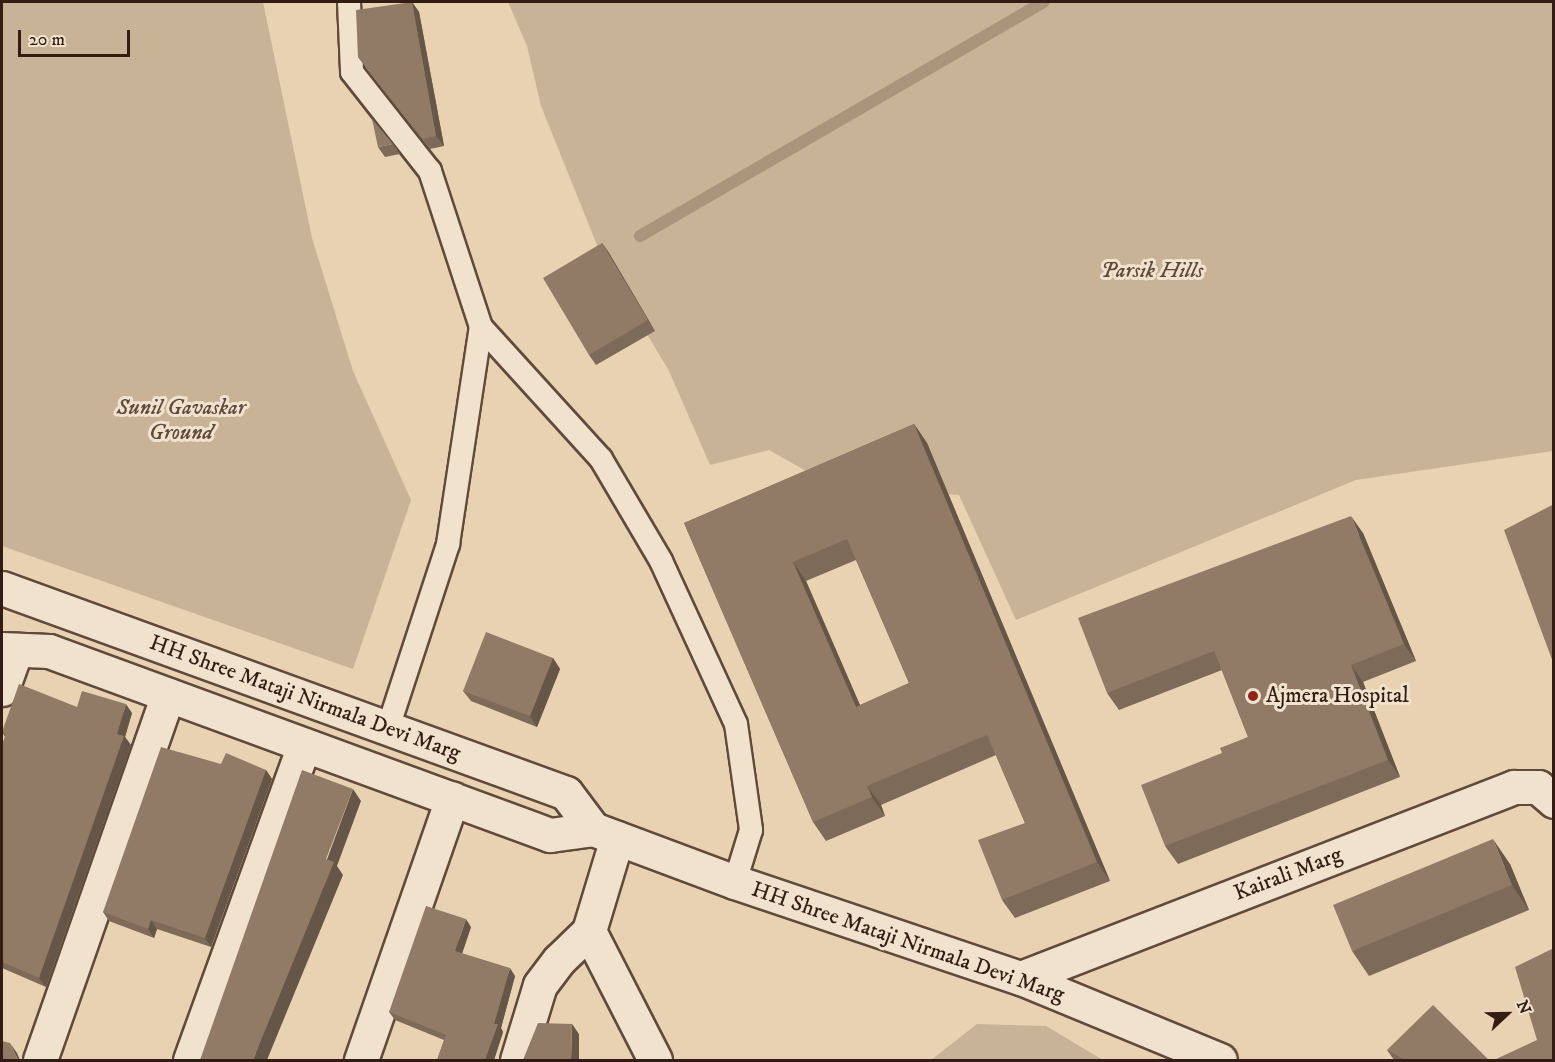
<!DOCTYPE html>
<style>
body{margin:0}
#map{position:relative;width:1555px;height:1062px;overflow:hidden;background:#e8d2b2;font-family:"IM FELL DW Pica",serif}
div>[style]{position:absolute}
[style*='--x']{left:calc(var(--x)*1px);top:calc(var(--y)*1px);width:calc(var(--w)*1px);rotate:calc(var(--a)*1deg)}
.green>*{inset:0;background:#c9b397}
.stream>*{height:12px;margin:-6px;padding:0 6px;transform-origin:6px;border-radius:6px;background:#aa947c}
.roads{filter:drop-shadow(2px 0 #604a3b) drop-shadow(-2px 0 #604a3b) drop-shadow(0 2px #604a3b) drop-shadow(0 -2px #604a3b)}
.service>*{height:22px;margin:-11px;padding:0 11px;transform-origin:11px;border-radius:11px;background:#f0e2cd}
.minor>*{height:33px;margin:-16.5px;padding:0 16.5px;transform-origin:16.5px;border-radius:16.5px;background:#f0e2cd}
.secondary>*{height:33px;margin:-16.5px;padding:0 16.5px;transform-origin:16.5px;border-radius:16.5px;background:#f0e2cd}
.wall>*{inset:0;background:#7d6a58}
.shaded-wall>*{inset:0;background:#665647}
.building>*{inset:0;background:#917b66}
.dots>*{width:16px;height:16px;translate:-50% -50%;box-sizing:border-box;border:3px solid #f0e2cd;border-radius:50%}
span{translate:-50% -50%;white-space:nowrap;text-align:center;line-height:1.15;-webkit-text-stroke:6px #f0e2cd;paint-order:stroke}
.park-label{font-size:22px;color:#5f493b;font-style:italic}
.poi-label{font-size:22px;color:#321c13}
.left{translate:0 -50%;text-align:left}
.street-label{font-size:22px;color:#321c13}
.frame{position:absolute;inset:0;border:3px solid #321c13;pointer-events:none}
.north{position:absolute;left:1477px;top:984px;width:60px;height:60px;-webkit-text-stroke:4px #f0e2cd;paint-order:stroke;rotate:68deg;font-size:16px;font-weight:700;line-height:24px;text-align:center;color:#321c13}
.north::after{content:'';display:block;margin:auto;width:21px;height:27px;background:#321c13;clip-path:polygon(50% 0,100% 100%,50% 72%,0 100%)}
.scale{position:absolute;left:18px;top:30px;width:112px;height:27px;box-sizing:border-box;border:3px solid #321c13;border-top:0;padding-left:8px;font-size:18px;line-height:21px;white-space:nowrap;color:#321c13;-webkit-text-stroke:4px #f0e2cd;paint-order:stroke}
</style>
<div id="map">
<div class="green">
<div style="clip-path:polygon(3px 2px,263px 2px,312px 238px,353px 371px,411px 500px,353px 669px,2px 546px)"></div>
<div style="clip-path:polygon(508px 2px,1553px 2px,1553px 451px,1356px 480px,1016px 620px,959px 495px,831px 485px,769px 450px,710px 465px,669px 371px,603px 260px,541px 106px,527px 46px)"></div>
<div style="clip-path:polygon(977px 1024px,1046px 1026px,1103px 1060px,931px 1060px)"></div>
</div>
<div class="stream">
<div style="--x:640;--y:236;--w:467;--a:-30.1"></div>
</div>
<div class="roads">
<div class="service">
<div style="--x:349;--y:2;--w:70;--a:87.5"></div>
<div style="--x:352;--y:72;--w:126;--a:51.8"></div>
<div style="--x:430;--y:171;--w:164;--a:71.9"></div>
<div style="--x:481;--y:327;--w:178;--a:47.7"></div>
<div style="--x:601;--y:459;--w:118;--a:59.5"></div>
<div style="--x:661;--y:561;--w:179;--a:65.3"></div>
<div style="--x:736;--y:724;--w:107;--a:81.9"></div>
<div style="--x:751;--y:830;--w:54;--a:107.1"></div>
<div style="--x:388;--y:728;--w:194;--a:-71.9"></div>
<div style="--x:448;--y:544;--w:219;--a:-81.4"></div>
</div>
<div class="minor">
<div style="--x:2;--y:689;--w:41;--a:-70.3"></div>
<div style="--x:1021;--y:978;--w:529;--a:-21.18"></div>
<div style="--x:1514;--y:787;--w:24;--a:0"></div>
<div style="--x:1538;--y:787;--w:21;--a:41"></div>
<div style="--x:40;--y:1060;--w:387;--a:-70.7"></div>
<div style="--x:190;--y:1060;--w:335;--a:-70.1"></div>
<div style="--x:361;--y:1060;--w:277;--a:-70.8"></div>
<div style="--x:517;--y:1060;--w:78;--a:-73"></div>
<div style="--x:540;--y:985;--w:31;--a:-53"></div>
<div style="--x:559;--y:960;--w:42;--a:-44"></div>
</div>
<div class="secondary">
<div style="--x:2;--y:588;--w:600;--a:19.97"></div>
<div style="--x:566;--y:793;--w:45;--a:53.1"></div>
<div style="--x:2;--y:649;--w:47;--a:2.4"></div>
<div style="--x:49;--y:651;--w:534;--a:20.17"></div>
<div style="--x:550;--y:835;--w:43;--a:-7.9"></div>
<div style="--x:593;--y:829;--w:152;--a:20.5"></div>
<div style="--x:735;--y:882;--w:302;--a:18.6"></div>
<div style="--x:1021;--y:978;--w:215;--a:22.4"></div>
<div style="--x:617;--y:838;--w:97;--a:106.8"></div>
<div style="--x:589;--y:931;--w:145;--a:62.9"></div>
</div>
</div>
<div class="wall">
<div style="clip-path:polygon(412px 2px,419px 12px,444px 146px,430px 149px,358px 57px)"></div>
<div style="clip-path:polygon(393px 144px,400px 154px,385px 157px,378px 147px)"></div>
<div style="clip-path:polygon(602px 243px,609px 253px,655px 331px,596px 365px,589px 355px)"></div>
<div style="clip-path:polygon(evenodd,914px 424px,927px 443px,1110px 881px,1015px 918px,1002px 900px,1025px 823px,996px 755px,881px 805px,885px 816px,826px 841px,813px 822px,684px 523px,914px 424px,856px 560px,909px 683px,860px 705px,806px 581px,856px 560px)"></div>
<div style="clip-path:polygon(1363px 533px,1416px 661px,1363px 682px,1400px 777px,1178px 864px,1165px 846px,1222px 753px,1248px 737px,1222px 670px,1119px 710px,1107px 693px)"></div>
<div style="clip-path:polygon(553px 658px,560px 669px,537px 727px,471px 701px,463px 691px)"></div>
<div style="clip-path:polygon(77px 707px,132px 713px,125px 737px,131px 745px,46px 987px,2px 968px,2px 745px,5px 737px,2px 732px)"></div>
<div style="clip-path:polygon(221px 764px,266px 770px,272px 779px,211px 947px,157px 929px,154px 938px,109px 921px,103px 912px)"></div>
<div style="clip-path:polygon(1510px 864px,1529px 910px,1369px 976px,1352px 951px)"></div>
<div style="clip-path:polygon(471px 927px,462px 954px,515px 976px,501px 1028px,503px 1032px,494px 1060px,437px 1060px,444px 1040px,395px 1020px,389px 1012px)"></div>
<div style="clip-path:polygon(1387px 1050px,1489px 1060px,1394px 1060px)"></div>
</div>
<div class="shaded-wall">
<div style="clip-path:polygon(412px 2px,419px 12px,444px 146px,436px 136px)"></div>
<div style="clip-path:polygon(602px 243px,609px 253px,655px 331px,648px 320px)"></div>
<div style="clip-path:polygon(914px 424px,927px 443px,1110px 881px,1097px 862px)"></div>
<div style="clip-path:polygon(1351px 516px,1363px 533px,1416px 661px,1404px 644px)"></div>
<div style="clip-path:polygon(793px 562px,806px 581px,869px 726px,856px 707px)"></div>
<div style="clip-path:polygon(553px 658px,560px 669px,537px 727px,530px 716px)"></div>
<div style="clip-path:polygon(1351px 665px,1363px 682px,1400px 777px,1388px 760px)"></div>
<div style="clip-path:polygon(126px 704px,132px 713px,125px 737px,131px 745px,46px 987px,39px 978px)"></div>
<div style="clip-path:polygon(266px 770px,272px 779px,211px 947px,205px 938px)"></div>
<div style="clip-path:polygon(867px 786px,881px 805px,885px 816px,872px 797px)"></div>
<div style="clip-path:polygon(353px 789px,361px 801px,337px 866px,343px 875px,267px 1060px,253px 1060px)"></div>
<div style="clip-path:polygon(1493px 839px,1510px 864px,1529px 910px,1512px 885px)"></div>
<div style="clip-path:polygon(466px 919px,471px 927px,460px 959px,455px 951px)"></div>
<div style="clip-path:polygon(151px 920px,157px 929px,154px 938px,148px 929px)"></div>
<div style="clip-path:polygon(510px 968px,515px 976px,501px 1028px,503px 1032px,494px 1060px,485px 1060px,494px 1024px)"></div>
<div style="clip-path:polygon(572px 1024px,579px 1034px,579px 1060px,571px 1060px)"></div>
<div style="clip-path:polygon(10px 1043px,17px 1053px,20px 1060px,18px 1060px)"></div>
</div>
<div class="building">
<div style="clip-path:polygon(412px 2px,436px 136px,423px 139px,358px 57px,356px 10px)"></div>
<div style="clip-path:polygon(372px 119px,393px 144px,378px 147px)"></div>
<div style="clip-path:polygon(602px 243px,648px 320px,589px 355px,543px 278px)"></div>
<div style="clip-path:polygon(evenodd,914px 424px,1097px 862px,1002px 900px,978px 840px,1025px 823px,987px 735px,867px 786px,872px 797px,813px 822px,684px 523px,914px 424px,847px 539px,909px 683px,856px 707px,793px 562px,847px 539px)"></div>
<div style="clip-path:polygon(1554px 504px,1554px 665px,1504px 530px)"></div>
<div style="clip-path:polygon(1351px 516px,1404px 644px,1351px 665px,1388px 760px,1165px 846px,1141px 785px,1222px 753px,1220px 748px,1248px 737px,1214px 651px,1107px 693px,1078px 618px)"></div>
<div style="clip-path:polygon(486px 632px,553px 658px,530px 716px,463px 691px)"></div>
<div style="clip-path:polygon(19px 684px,77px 707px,82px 691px,126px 704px,117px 734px,124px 736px,39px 978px,2px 962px,2px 745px,6px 734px,2px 732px)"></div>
<div style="clip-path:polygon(161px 747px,221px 764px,226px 753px,266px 770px,205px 938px,151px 920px,148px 929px,103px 912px)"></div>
<div style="clip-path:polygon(302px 770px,353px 789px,326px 859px,334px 862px,253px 1060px,200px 1060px)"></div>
<div style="clip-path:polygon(1493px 839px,1512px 885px,1352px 951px,1333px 905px)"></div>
<div style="clip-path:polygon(426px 906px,466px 919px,455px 951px,510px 968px,494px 1024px,498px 1024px,485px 1060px,437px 1060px,446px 1035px,389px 1012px)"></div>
<div style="clip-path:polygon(1554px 948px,1554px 1060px,1494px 1060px,1537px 1040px,1515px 967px)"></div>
<div style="clip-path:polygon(1433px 1005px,1489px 1060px,1405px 1060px,1387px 1050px)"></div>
<div style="clip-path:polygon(538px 1023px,572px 1024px,571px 1060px,523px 1060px)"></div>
<div style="clip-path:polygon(2px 1041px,10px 1043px,18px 1060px,2px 1060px)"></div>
</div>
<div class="dots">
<div style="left:1253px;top:696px;background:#8f2418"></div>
</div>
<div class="park-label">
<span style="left:1152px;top:271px">Parsik Hills</span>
<span style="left:181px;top:420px">Sunil Gavaskar<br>Ground</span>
</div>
<div class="poi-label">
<span class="left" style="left:1266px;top:696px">Ajmera Hospital</span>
</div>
<div class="street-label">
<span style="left:305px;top:698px;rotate:20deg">HH Shree Mataji Nirmala Devi Marg</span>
<span style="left:1288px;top:874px;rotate:-21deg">Kairali Marg</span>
<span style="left:908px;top:942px;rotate:19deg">HH Shree Mataji Nirmala Devi Marg</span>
</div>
<div class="frame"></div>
<div class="north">N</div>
<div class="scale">20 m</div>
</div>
